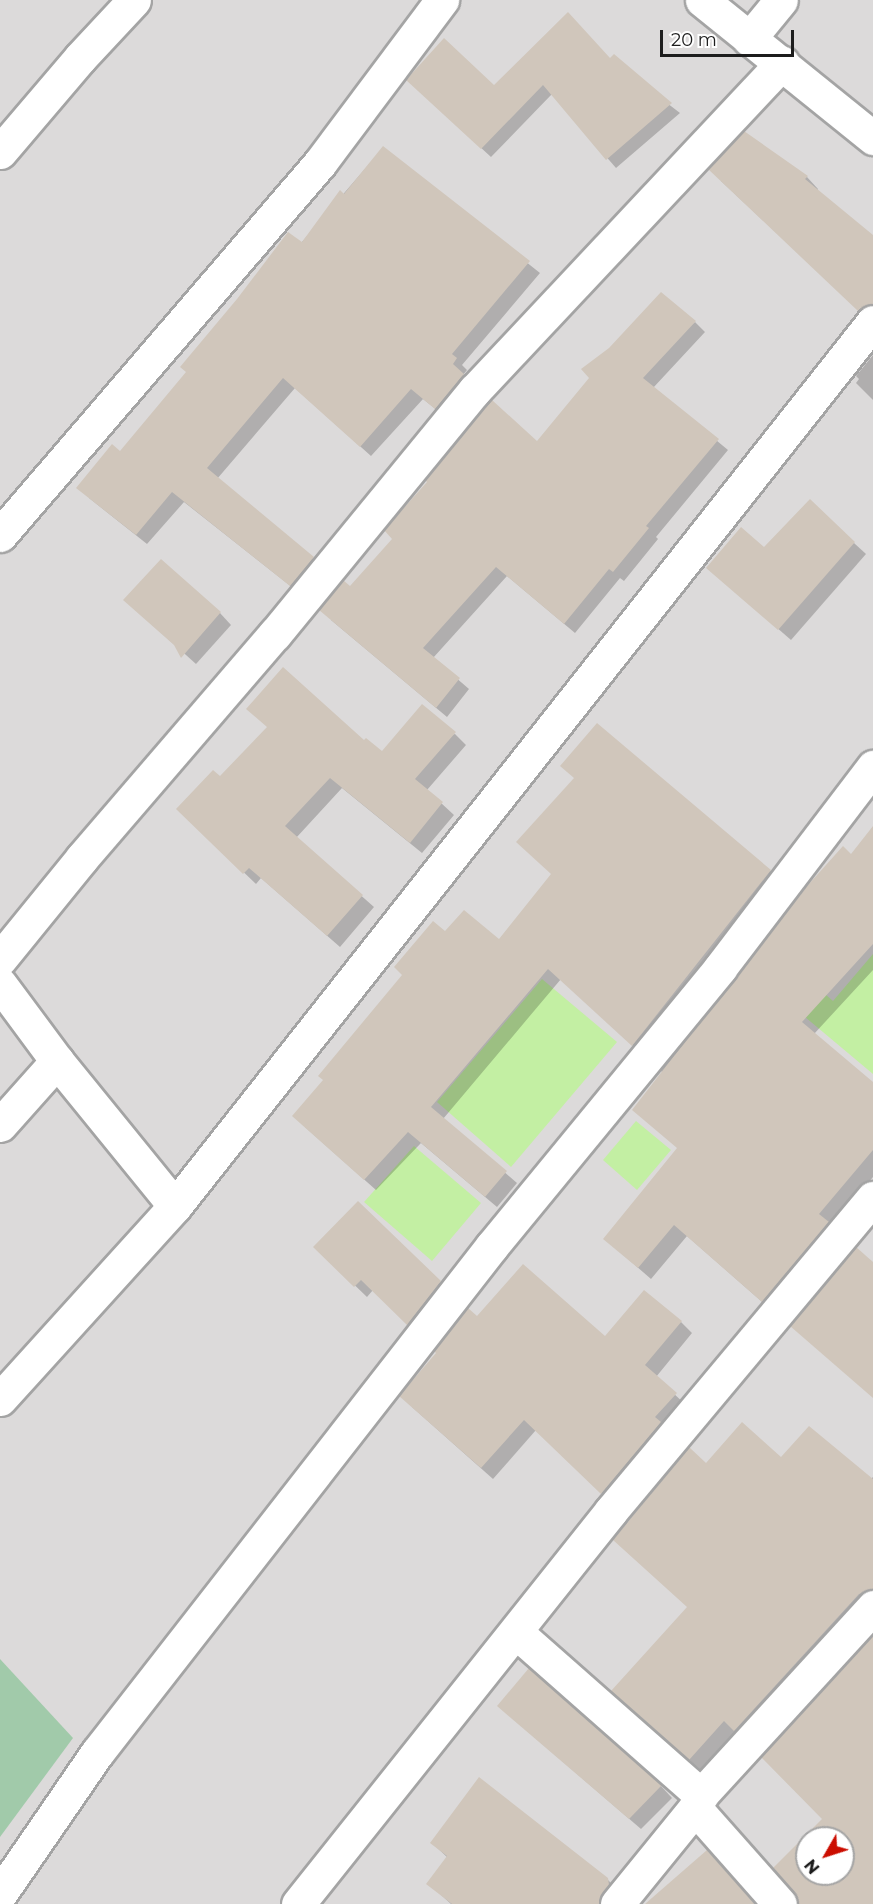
<!DOCTYPE html>
<style>
body{margin:0}
#map{position:relative;width:873px;height:1904px;overflow:hidden;background:#f0ece2;font-family:Montserrat,sans-serif}
div>[style]{position:absolute}
[style*='--x']{left:calc(var(--x)*1px);top:calc(var(--y)*1px);width:calc(var(--w)*1px);rotate:calc(var(--a)*1deg)}
.residential>*{inset:0;background:#dcdada}
.grass>*{inset:0;background:#c3efa3}
.cemetery>*{inset:0;background:#a1caaa}
.shadow>*{inset:0;background:#0003}
.building>*{inset:0;background:#d0c6bb}
.roads{filter:drop-shadow(2px 0 #a4a4a4) drop-shadow(-2px 0 #a4a4a4) drop-shadow(0 2px #a4a4a4) drop-shadow(0 -2px #a4a4a4)}
.minor>*{height:33px;margin:-16.5px;padding:0 16.5px;transform-origin:16.5px;border-radius:16.5px;background:#fff}
.tertiary>*{height:33px;margin:-16.5px;padding:0 16.5px;transform-origin:16.5px;border-radius:16.5px;background:#fff}
span{translate:-50% -50%;white-space:nowrap;text-align:center;line-height:1.15;-webkit-text-stroke:4.5px #fff;paint-order:stroke}
.north{position:absolute;left:795px;top:1826px;width:60px;height:60px;box-sizing:border-box;background:#fff;border:2px solid #a5a5a5;border-radius:50%;rotate:231deg;font-size:16px;font-weight:700;line-height:24px;text-align:center;color:#1d1d1d}
.north::after{content:'';display:block;margin:auto;width:21px;height:27px;background:#cb0d00;clip-path:polygon(50% 0,100% 100%,50% 72%,0 100%)}
.scale{position:absolute;left:660px;top:30px;width:134px;height:27px;box-sizing:border-box;border:3px solid #1d1d1d;border-top:0;padding-left:8px;font-size:18px;line-height:21px;white-space:nowrap;color:#1d1d1d;-webkit-text-stroke:4px #fff;paint-order:stroke}
</style>
<div id="map">
<div class="residential">
<div style="clip-path:polygon(evenodd,0 0,873px 0,873px 1904px,0 1904px,0 0,807px 1838px,843px 1838px,843px 1874px,807px 1874px,807px 1838px)"></div>
</div>
<div class="grass">
<div style="clip-path:polygon(767px 943px,833px 1001px,873px 954px,873px 1074px,749px 970px)"></div>
<div style="clip-path:polygon(542px 979px,617px 1042px,511px 1167px,437px 1102px)"></div>
<div style="clip-path:polygon(636px 1121px,671px 1150px,637px 1190px,603px 1160px)"></div>
<div style="clip-path:polygon(414px 1146px,481px 1203px,432px 1261px,364px 1202px)"></div>
</div>
<div class="cemetery">
<div style="clip-path:polygon(0 1659px,73px 1738px,0 1837px)"></div>
</div>
<div class="shadow">
<div style="clip-path:polygon(611px 60px,680px 113px,616px 168px,552px 94px,491px 157px,417px 89px,494px 87px)"></div>
<div style="clip-path:polygon(744px 133px,807px 177px,818px 189px,817px 191px,873px 237px,873px 319px,871px 321px,721px 181px)"></div>
<div style="clip-path:polygon(383px 148px,540px 273px,462px 365px,467px 370px,463px 375px,473px 386px,447px 418px,423px 399px,371px 456px,295px 388px,217px 479px,324px 568px,302px 595px,184px 502px,147px 544px,89px 498px,120px 453px)"></div>
<div style="clip-path:polygon(695px 322px,705px 332px,653px 388px,728px 450px,656px 537px,658px 539px,624px 581px,620px 578px,575px 633px,507px 576px,433px 658px,469px 689px,447px 717px,331px 620px,350px 588px)"></div>
<div style="clip-path:polygon(873px 355px,873px 400px,856px 383px,859px 379px,856px 376px)"></div>
<div style="clip-path:polygon(854px 543px,866px 554px,791px 640px,708px 568px,764px 549px)"></div>
<div style="clip-path:polygon(137px 611px,220px 613px,231px 625px,196px 664px)"></div>
<div style="clip-path:polygon(455px 734px,466px 745px,427px 790px,454px 815px,422px 853px,342px 788px,296px 838px,374px 907px,340px 947px,261px 878px,256px 884px,189px 820px,220px 779px,365px 742px,382px 753px)"></div>
<div style="clip-path:polygon(873px 829px,873px 970px,814px 1034px,873px 1084px,873px 1177px,831px 1227px,775px 1313px,687px 1236px,651px 1279px,605px 1239px,678px 1149px,664px 1074px,661px 1071px,801px 895px,851px 856px)"></div>
<div style="clip-path:polygon(770px 871px,782px 882px,644px 1056px,561px 979px,443px 1119px,517px 1183px,497px 1207px,421px 1143px,376px 1190px,305px 1127px,445px 933px,499px 941px)"></div>
<div style="clip-path:polygon(358px 1203px,451px 1294px,419px 1335px,373px 1290px,367px 1297px,315px 1247px)"></div>
<div style="clip-path:polygon(477px 1319px,605px 1338px,681px 1322px,692px 1333px,656px 1377px,687px 1406px,613px 1504px,536px 1430px,493px 1479px,412px 1407px)"></div>
<div style="clip-path:polygon(781px 1459px,871px 1479px,873px 1477px,873px 1604px,747px 1741px,736px 1731px,701px 1770px,625px 1702px,689px 1607px,707px 1465px)"></div>
<div style="clip-path:polygon(511px 1717px,661px 1786px,672px 1798px,641px 1829px)"></div>
<div style="clip-path:polygon(432px 1843px,607px 1879px,619px 1891px,615px 1904px,451px 1904px,428px 1883px,448px 1858px)"></div>
</div>
<div class="building">
<div style="clip-path:polygon(568px 12px,610px 58px,614px 54px,672px 103px,606px 160px,543px 85px,481px 149px,406px 80px,444px 38px,494px 85px)"></div>
<div style="clip-path:polygon(744px 131px,808px 176px,805px 179px,873px 235px,873px 304px,858px 311px,708px 169px)"></div>
<div style="clip-path:polygon(383px 146px,530px 261px,452px 354px,457px 358px,453px 364px,464px 374px,435px 409px,411px 389px,360px 447px,283px 378px,207px 468px,314px 557px,290px 586px,172px 492px,136px 535px,76px 488px,112px 444px,120px 451px,186px 372px,180px 367px,237px 299px,288px 232px,302px 242px,340px 190px,344px 194px)"></div>
<div style="clip-path:polygon(661px 292px,696px 321px,643px 378px,719px 439px,646px 526px,649px 528px,613px 572px,609px 569px,564px 624px,496px 567px,423px 648px,460px 678px,436px 708px,319px 610px,343px 580px,350px 586px,392px 539px,384px 530px,427px 482px,425px 480px,492px 400px,537px 441px,589px 378px,581px 369px,609px 348px)"></div>
<div style="clip-path:polygon(810px 499px,855px 542px,778px 630px,706px 568px,741px 527px,764px 547px)"></div>
<div style="clip-path:polygon(161px 559px,221px 612px,181px 658px,174px 645px,123px 600px)"></div>
<div style="clip-path:polygon(283px 667px,364px 740px,366px 738px,382px 751px,422px 704px,456px 732px,415px 779px,443px 802px,410px 843px,330px 778px,285px 826px,363px 895px,327px 936px,249px 868px,243px 874px,176px 809px,213px 770px,220px 776px,267px 727px,246px 709px)"></div>
<div style="clip-path:polygon(597px 723px,771px 870px,632px 1046px,548px 969px,431px 1107px,507px 1171px,485px 1197px,408px 1132px,364px 1180px,292px 1116px,323px 1080px,318px 1076px,402px 975px,394px 967px,433px 921px,445px 931px,464px 910px,499px 939px,551px 874px,516px 842px,574px 778px,560px 766px)"></div>
<div style="clip-path:polygon(873px 826px,873px 944px,802px 1022px,873px 1082px,873px 1150px,819px 1214px,829px 1222px,762px 1302px,674px 1225px,638px 1268px,603px 1239px,677px 1148px,632px 1110px,800px 894px,843px 846px,851px 854px)"></div>
<div style="clip-path:polygon(358px 1201px,441px 1281px,407px 1325px,361px 1280px,354px 1287px,313px 1247px)"></div>
<div style="clip-path:polygon(856px 1247px,873px 1262px,873px 1398px,790px 1326px)"></div>
<div style="clip-path:polygon(523px 1264px,605px 1336px,644px 1290px,682px 1321px,645px 1365px,677px 1393px,655px 1417px,661px 1422px,601px 1494px,524px 1420px,481px 1468px,399px 1396px,436px 1353px,434px 1351px,468px 1308px,477px 1316px)"></div>
<div style="clip-path:polygon(742px 1422px,781px 1457px,809px 1426px,873px 1479px,873px 1589px,859px 1594px,734px 1731px,724px 1721px,689px 1760px,611px 1691px,687px 1607px,613px 1540px,689px 1447px,706px 1463px)"></div>
<div style="clip-path:polygon(evenodd,873px 1635px,873px 1904px,798px 1904px,794px 1892px,773px 1868px,822px 1819px,761px 1757px,873px 1635px,807px 1838px,843px 1838px,843px 1874px,807px 1874px,807px 1838px)"></div>
<div style="clip-path:polygon(529px 1668px,662px 1785px,629px 1819px,497px 1706px)"></div>
<div style="clip-path:polygon(479px 1777px,608px 1878px,609px 1885px,599px 1904px,452px 1904px,426px 1884px,447px 1856px,430px 1843px)"></div>
<div style="clip-path:polygon(707px 1850px,755px 1904px,645px 1904px)"></div>
</div>
<div class="roads">
<div class="minor">
<div style="--x:749;--y:39;--w:50;--a:-50.6"></div>
<div style="--x:0;--y:152;--w:123;--a:-49.6"></div>
<div style="--x:80;--y:58;--w:79;--a:-47"></div>
<div style="--x:0;--y:535;--w:491;--a:-49.3"></div>
<div style="--x:320;--y:163;--w:204;--a:-53.2"></div>
<div style="--x:0;--y:959;--w:130;--a:-50.9"></div>
<div style="--x:82;--y:858;--w:296;--a:-49.3"></div>
<div style="--x:275;--y:634;--w:315;--a:-50.7"></div>
<div style="--x:475;--y:390;--w:449;--a:-46.8"></div>
<div style="--x:0;--y:984;--w:96;--a:53.5"></div>
<div style="--x:57;--y:1061;--w:187;--a:50.9"></div>
<div style="--x:0;--y:1125;--w:86;--a:-48.3"></div>
<div style="--x:0;--y:1399;--w:261;--a:-47.8"></div>
<div style="--x:175;--y:1206;--w:1126;--a:-51.71"></div>
<div style="--x:516;--y:1632;--w:247;--a:41.4"></div>
<div style="--x:695;--y:1808;--w:128;--a:48.5"></div>
<div style="--x:0;--y:1894;--w:171;--a:-55.5"></div>
<div style="--x:97;--y:1753;--w:643;--a:-52.08"></div>
<div style="--x:492;--y:1246;--w:360;--a:-50.6"></div>
<div style="--x:720;--y:968;--w:253;--a:-52.7"></div>
<div style="--x:298;--y:1904;--w:502;--a:-51.46"></div>
<div style="--x:611;--y:1511;--w:408;--a:-50.1"></div>
<div style="--x:617;--y:1904;--w:124;--a:-50.9"></div>
<div style="--x:695;--y:1808;--w:14;--a:-65"></div>
<div style="--x:701;--y:1795;--w:255;--a:-47.5"></div>
</div>
<div class="tertiary">
<div style="--x:702;--y:0;--w:220;--a:38.9"></div>
</div>
</div>
<div class="north">N</div>
<div class="scale">20 m</div>
</div>
